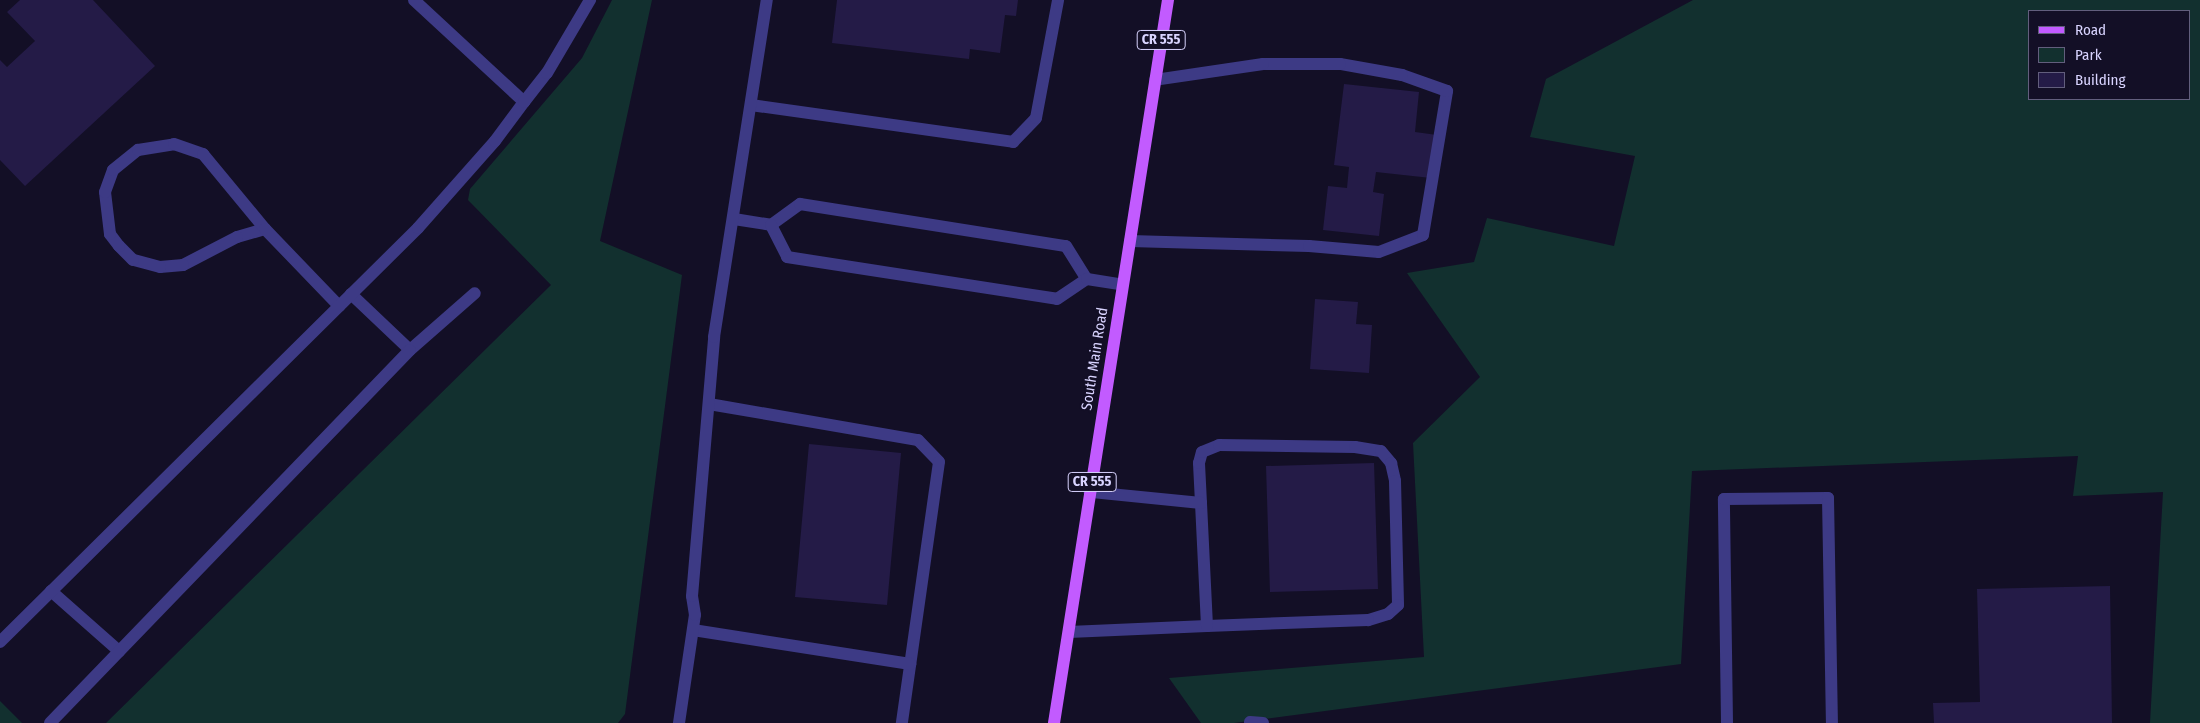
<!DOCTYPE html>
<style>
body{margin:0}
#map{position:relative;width:2200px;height:723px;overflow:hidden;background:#130f26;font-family:"Fira Sans Condensed",sans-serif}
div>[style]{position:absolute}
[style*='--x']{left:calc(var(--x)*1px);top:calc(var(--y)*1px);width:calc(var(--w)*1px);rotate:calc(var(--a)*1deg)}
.green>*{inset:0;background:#12302f}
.building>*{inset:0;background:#241b47}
.lane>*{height:12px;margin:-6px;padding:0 6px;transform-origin:6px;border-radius:6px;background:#3d3a85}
.street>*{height:12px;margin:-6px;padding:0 6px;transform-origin:6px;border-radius:6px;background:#3d3a85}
.primary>*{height:12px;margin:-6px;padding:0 6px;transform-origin:6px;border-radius:6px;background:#c25bff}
span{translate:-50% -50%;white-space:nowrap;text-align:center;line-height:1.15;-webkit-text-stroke:4px #130f26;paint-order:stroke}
.shield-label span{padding:1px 4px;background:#130f26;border:1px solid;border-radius:4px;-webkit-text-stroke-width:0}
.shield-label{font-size:14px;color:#d9d4ff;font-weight:700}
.street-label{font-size:15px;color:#d9d4ff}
.legend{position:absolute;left:2028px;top:10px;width:162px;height:90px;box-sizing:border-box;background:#130f26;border:1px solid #625e7d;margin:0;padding:6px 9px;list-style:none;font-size:15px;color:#d9d4ff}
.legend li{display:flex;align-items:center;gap:10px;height:25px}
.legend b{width:25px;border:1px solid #625e7d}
</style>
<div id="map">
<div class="green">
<div style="clip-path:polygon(612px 0,652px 0,600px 241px,682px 275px,625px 714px,618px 723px,106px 723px,551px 285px,468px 200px,470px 189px,582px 58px)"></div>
<div style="clip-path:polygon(evenodd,1693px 0,2200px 0,2200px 723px,2150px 723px,2163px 492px,2073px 496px,2078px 456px,1692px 471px,1681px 664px,1234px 723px,1201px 723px,1169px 678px,1424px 657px,1413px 443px,1480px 377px,1407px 273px,1474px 262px,1487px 218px,1614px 246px,1635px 156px,1530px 137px,1546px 79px,1693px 0,2029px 11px,2189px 11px,2189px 99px,2029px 99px,2029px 11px)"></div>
<div style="clip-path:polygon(0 701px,22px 723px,0 723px)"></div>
</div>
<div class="building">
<div style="clip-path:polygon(20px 0,93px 0,155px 66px,25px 186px,0 160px,0 60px,7px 67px,35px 41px,7px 12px)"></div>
<div style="clip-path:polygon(837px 0,1018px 0,1016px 16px,1005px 15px,1000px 53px,970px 49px,969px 59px,832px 43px)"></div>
<div style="clip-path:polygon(1344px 84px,1419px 92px,1415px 132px,1437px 135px,1431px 178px,1376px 172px,1373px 192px,1384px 194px,1379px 236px,1323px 230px,1328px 186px,1347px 188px,1349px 167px,1334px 165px)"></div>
<div style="clip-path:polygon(1315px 299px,1358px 302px,1356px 324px,1372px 325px,1369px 373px,1310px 369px)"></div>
<div style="clip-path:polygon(809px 444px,901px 453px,887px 605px,795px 597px)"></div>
<div style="clip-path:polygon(1374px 463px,1378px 589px,1270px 592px,1266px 466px)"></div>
<div style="clip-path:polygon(2110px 586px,2112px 723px,1934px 723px,1933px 703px,1980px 702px,1977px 589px)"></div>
</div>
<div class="lane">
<div style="--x:751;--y:105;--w:265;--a:8"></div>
<div style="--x:1013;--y:142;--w:33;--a:-46"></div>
<div style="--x:1036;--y:118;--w:120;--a:-79.4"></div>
<div style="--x:734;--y:219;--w:37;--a:9"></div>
<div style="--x:771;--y:225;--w:36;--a:-36"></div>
<div style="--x:800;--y:204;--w:269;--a:9"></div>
<div style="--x:1066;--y:246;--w:39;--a:58"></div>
<div style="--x:771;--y:225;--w:36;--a:63"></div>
<div style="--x:787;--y:257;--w:273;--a:8.8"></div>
<div style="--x:1057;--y:299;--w:36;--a:-34"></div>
<div style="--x:1087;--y:279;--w:36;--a:9"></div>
<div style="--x:1130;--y:241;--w:179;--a:1.6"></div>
<div style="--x:1309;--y:246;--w:70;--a:4.9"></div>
<div style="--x:1379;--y:252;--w:47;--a:-21.1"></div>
<div style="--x:1423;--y:235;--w:146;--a:-80.5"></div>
<div style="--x:1447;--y:91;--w:48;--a:-160.4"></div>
<div style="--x:1402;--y:75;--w:63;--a:-169.9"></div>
<div style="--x:1340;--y:64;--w:77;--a:180"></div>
<div style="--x:1263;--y:64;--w:109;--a:171.6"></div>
<div style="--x:709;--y:404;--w:212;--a:9.8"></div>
<div style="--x:918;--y:440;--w:30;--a:46"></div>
<div style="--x:939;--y:462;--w:264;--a:98.1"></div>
<div style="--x:1201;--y:503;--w:40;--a:-92.9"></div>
<div style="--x:1199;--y:463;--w:11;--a:-75"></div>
<div style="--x:1202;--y:452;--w:18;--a:-22"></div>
<div style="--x:1219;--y:445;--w:136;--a:0.8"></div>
<div style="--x:1355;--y:447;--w:26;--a:9"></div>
<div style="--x:1381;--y:451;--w:16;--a:50"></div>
<div style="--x:1391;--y:463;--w:18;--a:77"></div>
<div style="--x:1395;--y:481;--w:124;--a:88.6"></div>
<div style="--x:1398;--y:605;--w:13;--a:138"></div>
<div style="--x:1388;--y:614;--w:21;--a:163"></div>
<div style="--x:1368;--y:620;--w:161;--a:177.9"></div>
<div style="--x:693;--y:630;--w:220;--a:8.9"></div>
<div style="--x:1069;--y:632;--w:138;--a:-2.5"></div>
<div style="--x:1207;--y:626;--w:123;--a:-92.8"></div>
<div style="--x:1201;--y:503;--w:112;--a:-174.3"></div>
<div style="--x:1250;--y:722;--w:13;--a:4"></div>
<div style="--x:679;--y:723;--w:109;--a:-81.6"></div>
<div style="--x:695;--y:615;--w:19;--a:-99"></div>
<div style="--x:692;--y:596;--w:260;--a:-85.1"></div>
<div style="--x:714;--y:337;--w:341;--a:-81.1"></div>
<div style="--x:1727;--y:723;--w:224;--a:-90.8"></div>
<div style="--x:1724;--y:499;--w:104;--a:-0.6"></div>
<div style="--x:1828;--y:498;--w:225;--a:89"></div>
</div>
<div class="street">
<div style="--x:414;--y:0;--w:150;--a:42.8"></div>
<div style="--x:265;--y:229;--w:29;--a:164"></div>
<div style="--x:237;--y:237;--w:61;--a:152.6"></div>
<div style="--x:183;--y:265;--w:23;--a:175"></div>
<div style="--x:160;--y:267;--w:28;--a:-165"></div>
<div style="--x:133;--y:260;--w:20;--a:-135"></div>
<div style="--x:119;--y:246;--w:15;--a:-127"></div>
<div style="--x:110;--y:234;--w:42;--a:-96.8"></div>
<div style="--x:105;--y:192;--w:23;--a:-70"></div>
<div style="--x:113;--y:170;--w:32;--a:-39"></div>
<div style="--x:138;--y:150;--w:36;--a:-9"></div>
<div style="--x:174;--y:144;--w:31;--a:19"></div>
<div style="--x:203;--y:154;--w:97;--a:50.4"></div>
<div style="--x:265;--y:229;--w:107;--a:46.1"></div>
<div style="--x:351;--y:294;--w:81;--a:43.5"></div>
<div style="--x:410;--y:350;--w:86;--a:-41.2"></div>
<div style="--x:51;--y:591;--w:91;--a:41.4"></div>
<div style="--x:0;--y:642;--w:588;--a:-44.72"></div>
<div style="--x:418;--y:228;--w:116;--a:-48.5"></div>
<div style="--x:495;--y:141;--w:49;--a:-53.4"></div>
<div style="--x:524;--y:102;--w:37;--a:-52"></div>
<div style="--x:547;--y:73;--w:85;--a:-59.5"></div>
<div style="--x:50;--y:723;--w:518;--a:-46.02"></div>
</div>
<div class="primary">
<div style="--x:1054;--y:723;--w:732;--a:-81.04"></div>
</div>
<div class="shield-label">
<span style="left:1161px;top:40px">CR 555</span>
<span style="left:1092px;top:482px">CR 555</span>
</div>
<div class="street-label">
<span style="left:1095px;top:359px;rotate:-81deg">South Main Road</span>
</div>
<ul class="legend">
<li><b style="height:6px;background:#c25bff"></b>Road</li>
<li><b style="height:14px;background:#12302f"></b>Park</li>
<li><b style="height:14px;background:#241b47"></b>Building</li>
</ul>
</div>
